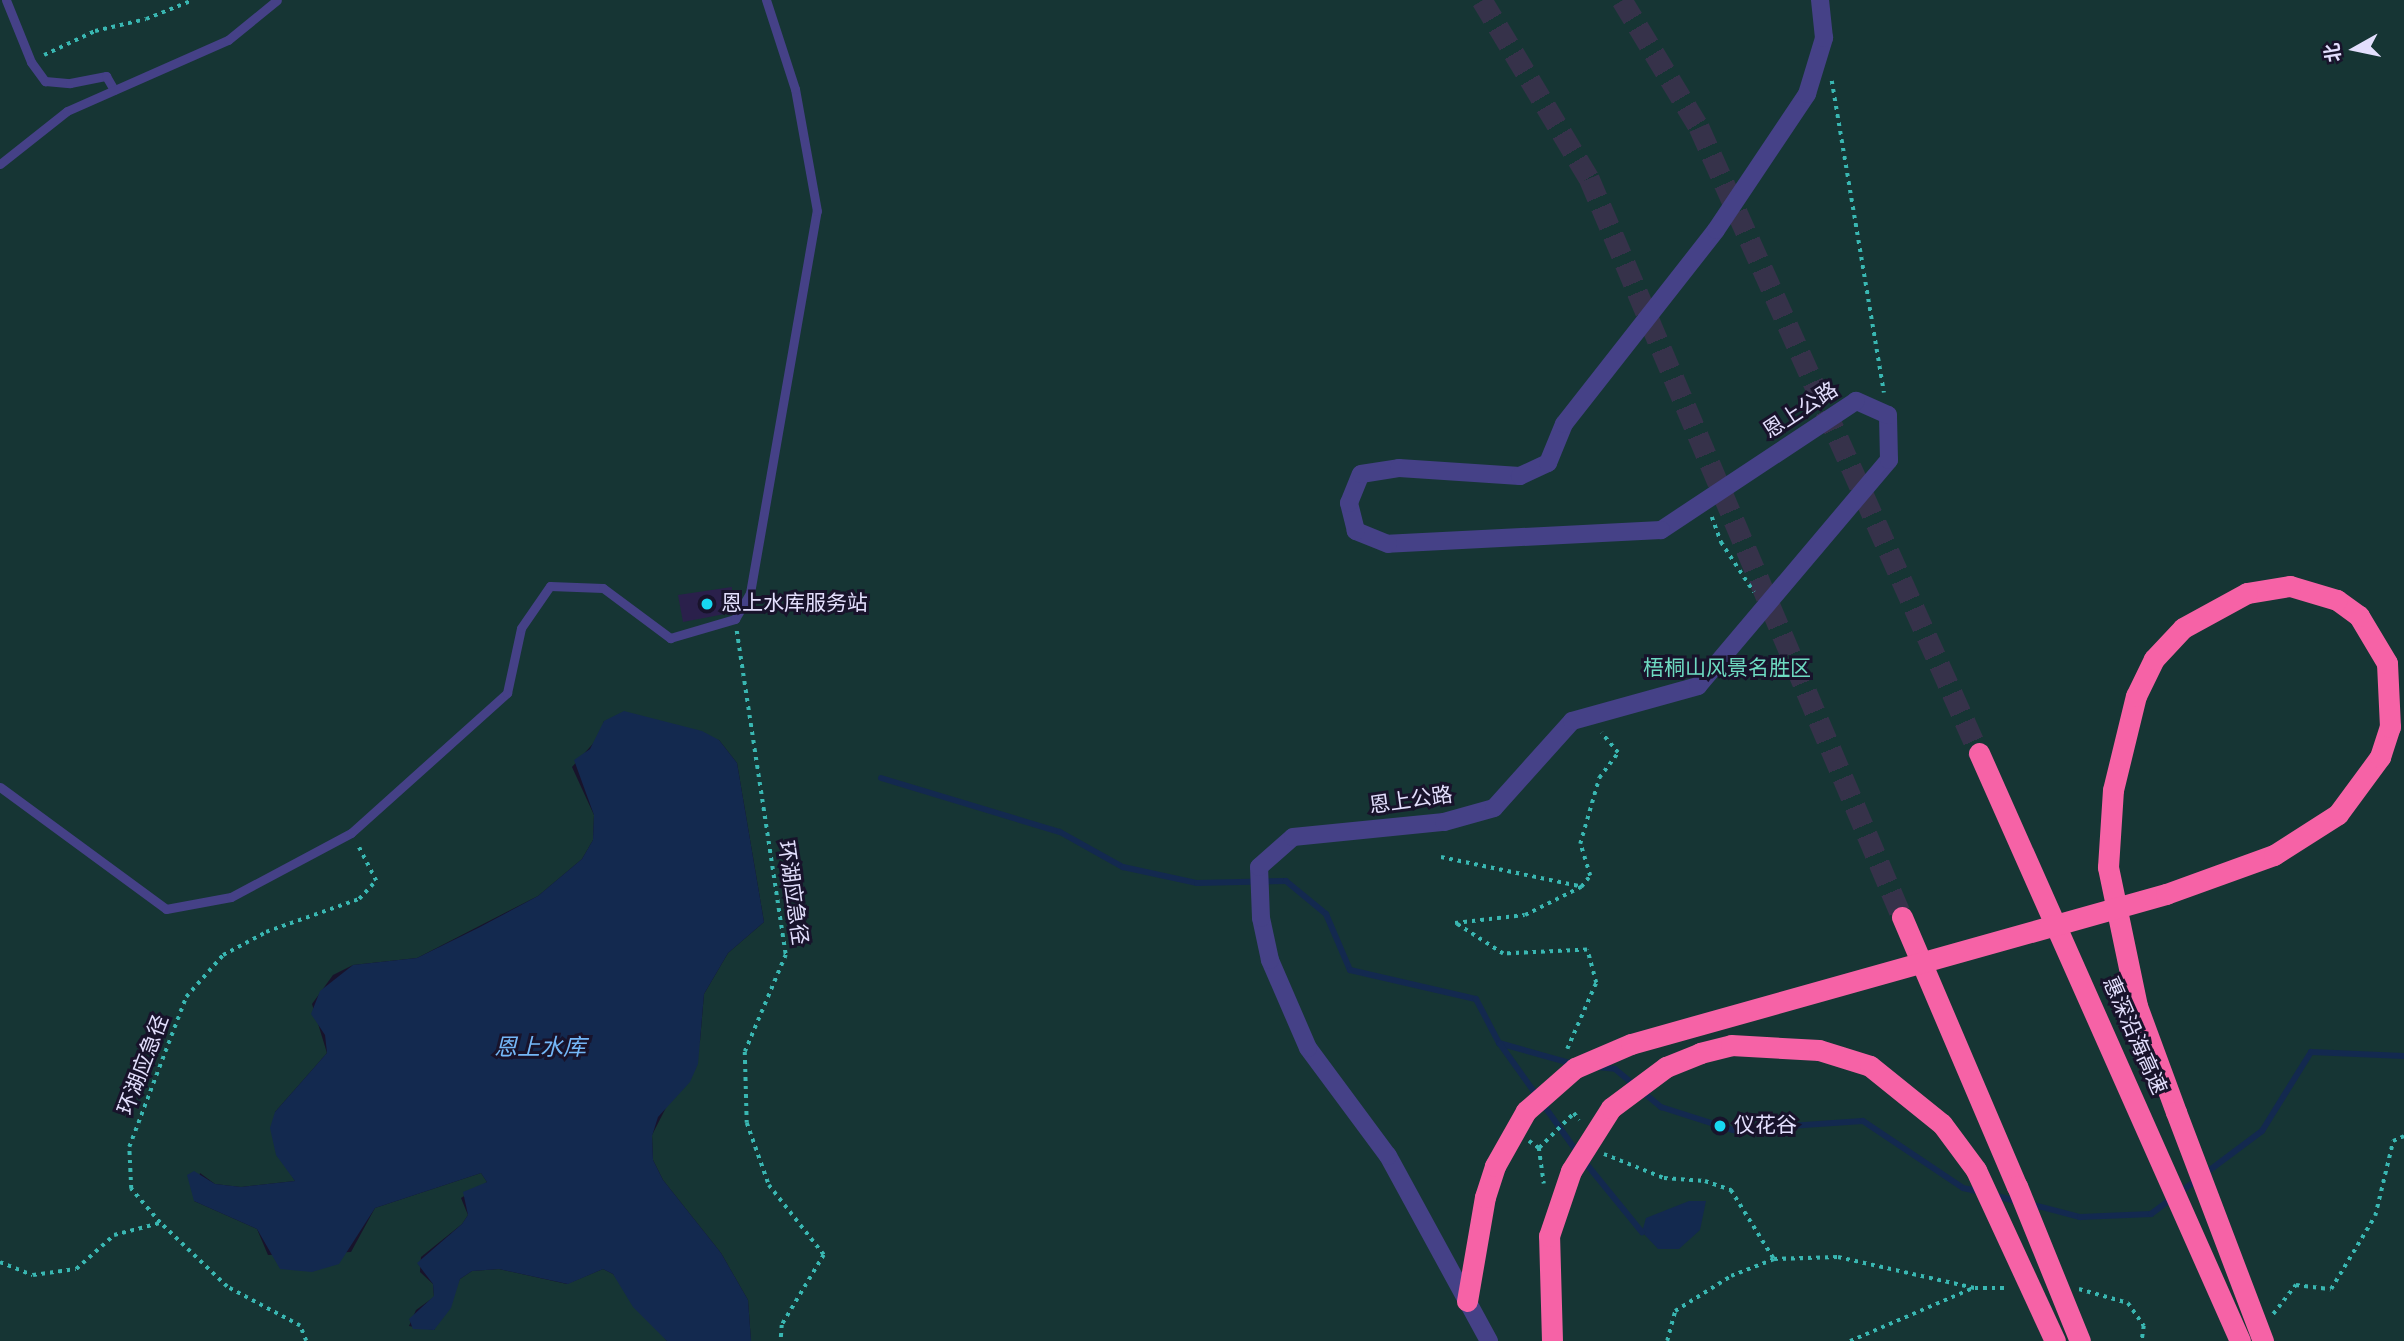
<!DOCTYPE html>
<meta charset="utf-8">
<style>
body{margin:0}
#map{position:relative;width:2404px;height:1341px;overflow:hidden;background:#18132b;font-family:"Alegreya Sans","Noto Sans SC",sans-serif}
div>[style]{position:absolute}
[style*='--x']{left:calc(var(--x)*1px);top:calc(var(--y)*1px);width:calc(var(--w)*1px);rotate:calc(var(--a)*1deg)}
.green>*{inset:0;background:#163534}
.water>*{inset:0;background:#13294f}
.stream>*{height:6px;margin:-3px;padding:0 3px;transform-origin:3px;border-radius:3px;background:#13294f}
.building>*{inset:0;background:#2a204b}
.motorway-tunnel>*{height:21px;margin-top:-10.5px;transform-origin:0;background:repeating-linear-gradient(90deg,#36324a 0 21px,transparent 0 31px)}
.path>*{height:3.5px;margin-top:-1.75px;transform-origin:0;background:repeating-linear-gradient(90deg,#39b7b2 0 3.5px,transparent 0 8.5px)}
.service>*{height:9px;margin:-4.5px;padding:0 4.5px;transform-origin:4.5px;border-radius:4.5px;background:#454187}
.tertiary>*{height:18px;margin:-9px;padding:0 9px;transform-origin:9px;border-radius:9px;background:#454187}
.motorway>*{height:21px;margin:-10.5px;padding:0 10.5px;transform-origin:10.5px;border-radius:10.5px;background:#f662a6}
.motorway-bridge>*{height:21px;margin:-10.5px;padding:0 10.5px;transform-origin:10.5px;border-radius:10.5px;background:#f662a6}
.dots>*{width:19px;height:19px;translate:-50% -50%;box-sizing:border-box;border:4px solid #18132b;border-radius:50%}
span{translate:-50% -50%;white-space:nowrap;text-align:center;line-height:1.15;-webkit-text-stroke:6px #18132b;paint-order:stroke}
.street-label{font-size:21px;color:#e3dffd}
.poi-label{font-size:21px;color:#e3dffd}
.left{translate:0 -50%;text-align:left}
.park-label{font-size:21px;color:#6edbc2}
.water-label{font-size:23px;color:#74b7f7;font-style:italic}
.north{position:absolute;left:2320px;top:14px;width:70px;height:70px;-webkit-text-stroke:5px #18132b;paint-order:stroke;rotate:261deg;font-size:19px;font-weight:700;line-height:28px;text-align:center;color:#e3dffd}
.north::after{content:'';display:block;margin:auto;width:24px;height:32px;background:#e3dffd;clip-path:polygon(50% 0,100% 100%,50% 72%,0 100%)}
</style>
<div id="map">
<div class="green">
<div style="clip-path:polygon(0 0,2404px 0,2404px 1341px,751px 1341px,748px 1300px,721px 1253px,663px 1180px,653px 1160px,652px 1135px,700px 1041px,704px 994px,728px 953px,764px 922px,737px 763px,719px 740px,604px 721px,599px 737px,572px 767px,594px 815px,593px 840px,582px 859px,538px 896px,417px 958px,353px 965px,333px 975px,312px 1004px,327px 1053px,275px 1112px,286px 1167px,295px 1181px,241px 1187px,215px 1184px,200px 1173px,194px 1201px,257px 1229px,268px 1255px,351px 1252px,375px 1208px,481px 1173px,487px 1182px,461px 1198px,468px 1215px,462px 1224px,421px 1257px,420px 1272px,433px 1284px,434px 1297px,416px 1310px,409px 1326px,434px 1330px,460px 1279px,472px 1271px,499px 1269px,567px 1284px,603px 1269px,613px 1274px,667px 1341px,0 1341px)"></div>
</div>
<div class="water">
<div style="clip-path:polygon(624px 711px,702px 731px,719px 740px,737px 763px,764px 922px,728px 953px,704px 994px,698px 1064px,690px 1082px,658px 1117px,652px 1136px,653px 1160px,663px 1180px,721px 1253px,748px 1300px,751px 1341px,667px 1341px,633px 1307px,613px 1274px,603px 1269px,568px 1284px,499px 1269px,472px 1271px,460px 1279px,451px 1308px,434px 1330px,413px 1329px,409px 1319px,434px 1296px,433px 1284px,417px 1263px,462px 1224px,468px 1215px,463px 1192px,487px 1182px,481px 1173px,375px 1208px,339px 1264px,312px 1272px,280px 1269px,257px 1229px,194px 1201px,187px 1175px,194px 1171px,215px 1184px,241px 1187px,295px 1181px,276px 1155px,270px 1128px,275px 1112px,327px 1053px,325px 1035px,311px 1014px,320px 991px,353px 965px,417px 958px,478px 928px,538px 896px,582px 859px,593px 840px,594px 815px,574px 760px,590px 749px,604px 721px)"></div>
<div style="clip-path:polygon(1689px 1201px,1706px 1201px,1700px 1230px,1679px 1249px,1658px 1249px,1642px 1232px,1646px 1218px)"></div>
</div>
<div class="stream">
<div style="--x:881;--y:778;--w:187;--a:16.8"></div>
<div style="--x:1060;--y:832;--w:72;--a:29.1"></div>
<div style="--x:1123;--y:867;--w:76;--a:12.2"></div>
<div style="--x:1197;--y:883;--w:89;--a:-1.3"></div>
<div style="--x:1286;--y:881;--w:52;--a:39.5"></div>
<div style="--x:1326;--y:914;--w:61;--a:66.8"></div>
<div style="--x:1350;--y:970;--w:129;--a:13"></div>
<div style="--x:1476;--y:999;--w:50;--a:62.4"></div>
<div style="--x:1499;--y:1043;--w:77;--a:15.8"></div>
<div style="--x:1500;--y:1044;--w:133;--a:54.5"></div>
<div style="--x:1597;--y:1067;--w:18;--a:6"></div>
<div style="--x:1615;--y:1069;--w:60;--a:39.6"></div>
<div style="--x:1661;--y:1107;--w:76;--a:17.7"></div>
<div style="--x:1733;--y:1130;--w:130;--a:-4"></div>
<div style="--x:1863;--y:1121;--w:120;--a:33.8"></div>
<div style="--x:1963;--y:1188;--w:19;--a:12"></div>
<div style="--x:1584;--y:1161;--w:92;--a:50.8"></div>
<div style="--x:1993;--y:1195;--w:27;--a:15"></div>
<div style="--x:2030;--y:1204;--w:52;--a:14.6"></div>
<div style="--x:2080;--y:1217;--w:71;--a:-2.4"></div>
<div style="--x:2151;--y:1214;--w:139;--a:-36.8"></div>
<div style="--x:2262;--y:1131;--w:93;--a:-58.2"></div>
<div style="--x:2311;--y:1052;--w:93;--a:2.5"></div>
</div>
<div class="building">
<div style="clip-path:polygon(732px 587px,730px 613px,683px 622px,678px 595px)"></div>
</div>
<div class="motorway-tunnel">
<div style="--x:1482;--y:0;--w:208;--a:59"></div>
<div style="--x:1589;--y:178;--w:803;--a:67.05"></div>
<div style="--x:1622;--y:0;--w:149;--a:58.8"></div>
<div style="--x:1699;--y:127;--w:686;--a:65.9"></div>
</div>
<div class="path">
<div style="--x:44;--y:55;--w:56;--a:-25.2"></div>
<div style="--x:95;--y:31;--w:52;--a:-13.2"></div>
<div style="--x:146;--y:19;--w:51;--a:-22"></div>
<div style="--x:1832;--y:81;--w:316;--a:80.5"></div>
<div style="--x:1712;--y:517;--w:27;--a:70"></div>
<div style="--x:1721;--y:542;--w:60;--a:56.6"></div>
<div style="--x:737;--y:631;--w:328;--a:81.4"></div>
<div style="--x:786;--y:955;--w:105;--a:112.9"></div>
<div style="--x:745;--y:1052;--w:71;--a:88.4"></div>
<div style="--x:747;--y:1123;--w:66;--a:70.5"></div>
<div style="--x:769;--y:1185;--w:89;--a:51.8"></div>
<div style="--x:824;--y:1255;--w:82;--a:121"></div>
<div style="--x:782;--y:1325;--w:16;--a:94"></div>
<div style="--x:1441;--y:857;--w:141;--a:11.9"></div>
<div style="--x:1567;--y:1049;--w:72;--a:-66.3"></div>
<div style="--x:1596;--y:983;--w:34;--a:-105"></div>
<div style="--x:1587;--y:950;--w:84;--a:177.3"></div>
<div style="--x:1503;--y:954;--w:57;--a:-147.1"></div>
<div style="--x:1455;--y:923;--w:70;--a:-6.5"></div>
<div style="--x:1525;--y:915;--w:63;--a:-26.6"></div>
<div style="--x:1581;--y:887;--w:14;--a:-51"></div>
<div style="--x:1590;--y:876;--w:34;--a:-107"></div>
<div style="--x:1580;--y:844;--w:69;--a:-73.9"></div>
<div style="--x:1599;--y:778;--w:31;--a:-53"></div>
<div style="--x:1618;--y:753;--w:26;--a:-130"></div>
<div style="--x:1529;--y:1141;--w:12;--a:35"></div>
<div style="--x:1539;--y:1148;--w:36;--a:82"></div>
<div style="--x:1539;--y:1148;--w:49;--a:-45"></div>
<div style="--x:1574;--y:1113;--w:9;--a:54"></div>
<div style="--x:1604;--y:1154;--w:65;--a:21.8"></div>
<div style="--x:1664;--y:1178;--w:41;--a:4.2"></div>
<div style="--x:1705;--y:1181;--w:28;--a:19"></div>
<div style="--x:1731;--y:1190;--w:81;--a:58.1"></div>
<div style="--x:1774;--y:1259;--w:64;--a:-1.8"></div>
<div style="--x:1838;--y:1257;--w:140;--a:12.8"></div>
<div style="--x:1975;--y:1288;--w:34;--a:0"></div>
<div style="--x:0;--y:1262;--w:35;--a:22"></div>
<div style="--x:33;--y:1275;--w:43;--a:-7.9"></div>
<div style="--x:76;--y:1269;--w:51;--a:-41.8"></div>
<div style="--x:114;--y:1235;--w:48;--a:-14.6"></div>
<div style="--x:2079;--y:1289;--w:51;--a:15.9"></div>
<div style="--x:2128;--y:1303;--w:28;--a:55"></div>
<div style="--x:2144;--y:1326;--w:15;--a:98"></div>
<div style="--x:2273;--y:1314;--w:37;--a:-52"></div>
<div style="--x:2296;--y:1285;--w:35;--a:7"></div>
<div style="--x:2331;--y:1289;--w:85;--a:-58.9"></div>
<div style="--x:2375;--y:1216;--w:77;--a:-76.5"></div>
<div style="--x:2393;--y:1141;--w:12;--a:-24"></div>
<div style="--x:306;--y:1341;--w:16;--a:-112"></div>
<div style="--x:300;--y:1326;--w:83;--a:-151.9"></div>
<div style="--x:227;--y:1287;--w:93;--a:-136.3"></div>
<div style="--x:160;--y:1223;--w:45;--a:-130.5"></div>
<div style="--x:131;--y:1189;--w:42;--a:-92.7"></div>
<div style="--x:129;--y:1147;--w:160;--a:-69.2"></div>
<div style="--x:186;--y:997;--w:56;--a:-48.6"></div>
<div style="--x:223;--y:955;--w:49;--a:-28.1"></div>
<div style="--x:266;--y:932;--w:99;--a:-19.5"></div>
<div style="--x:359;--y:899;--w:25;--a:-47"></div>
<div style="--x:376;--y:881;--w:42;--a:-117.2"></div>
<div style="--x:1667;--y:1341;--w:31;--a:-75"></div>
<div style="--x:1675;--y:1311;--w:66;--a:-32"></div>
<div style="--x:1731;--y:1276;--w:46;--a:-21.6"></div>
<div style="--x:1850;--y:1341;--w:134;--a:-23.3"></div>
</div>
<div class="service">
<div style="--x:6;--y:0;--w:67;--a:68"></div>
<div style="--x:31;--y:62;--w:24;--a:54"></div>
<div style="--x:45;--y:81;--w:25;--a:5"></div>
<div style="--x:70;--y:83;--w:37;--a:-11"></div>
<div style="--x:106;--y:76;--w:16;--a:60"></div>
<div style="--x:0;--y:164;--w:85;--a:-38.3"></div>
<div style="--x:67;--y:111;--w:176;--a:-23.8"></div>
<div style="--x:228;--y:40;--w:63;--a:-39.2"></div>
<div style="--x:0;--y:787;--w:206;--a:36.3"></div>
<div style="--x:166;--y:909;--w:66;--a:-10.5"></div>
<div style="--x:231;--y:897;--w:136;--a:-28.1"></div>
<div style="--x:351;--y:833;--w:210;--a:-41.9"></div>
<div style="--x:507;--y:693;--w:66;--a:-77.8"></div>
<div style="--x:521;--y:628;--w:51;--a:-55.4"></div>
<div style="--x:550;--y:586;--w:53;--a:2.2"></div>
<div style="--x:603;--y:588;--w:84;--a:36.7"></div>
<div style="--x:670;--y:638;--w:68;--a:-16.3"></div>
<div style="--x:735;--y:619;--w:30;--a:-60"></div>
<div style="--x:750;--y:593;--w:388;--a:-80.1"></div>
<div style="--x:817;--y:211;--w:124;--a:-100.2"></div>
<div style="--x:795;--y:89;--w:94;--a:-108"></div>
</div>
<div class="tertiary">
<div style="--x:1489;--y:1341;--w:211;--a:-118.6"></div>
<div style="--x:1388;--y:1156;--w:134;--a:-126.5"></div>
<div style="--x:1308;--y:1048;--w:96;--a:-113.4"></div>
<div style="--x:1270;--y:960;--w:43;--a:-102.1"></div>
<div style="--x:1261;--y:918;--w:51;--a:-92.2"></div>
<div style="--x:1259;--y:867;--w:45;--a:-41.4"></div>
<div style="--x:1293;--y:837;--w:152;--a:-5.7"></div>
<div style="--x:1444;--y:822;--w:52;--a:-15.6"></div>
<div style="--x:1494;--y:808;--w:117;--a:-48.1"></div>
<div style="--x:1572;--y:721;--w:131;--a:-15.5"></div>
<div style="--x:1698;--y:686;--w:296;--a:-49.8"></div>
<div style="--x:1889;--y:460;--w:45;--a:-91.3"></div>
<div style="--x:1888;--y:415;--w:35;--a:-156"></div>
<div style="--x:1856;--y:401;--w:234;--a:146.5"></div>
<div style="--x:1661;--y:530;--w:273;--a:177.1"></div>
<div style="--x:1388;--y:544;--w:35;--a:-158"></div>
<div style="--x:1356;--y:531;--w:29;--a:-104"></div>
<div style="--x:1349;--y:503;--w:31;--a:-68"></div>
<div style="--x:1361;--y:474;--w:38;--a:-9"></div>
<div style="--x:1399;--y:468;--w:121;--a:3.8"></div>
<div style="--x:1520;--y:476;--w:31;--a:-25"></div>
<div style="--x:1548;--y:463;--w:42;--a:-67.7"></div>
<div style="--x:1564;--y:424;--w:246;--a:-51.9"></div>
<div style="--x:1716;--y:230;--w:164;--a:-56.2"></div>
<div style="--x:1807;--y:94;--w:59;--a:-73.1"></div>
<div style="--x:1824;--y:38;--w:38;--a:-96"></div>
</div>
<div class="motorway">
<div style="--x:1979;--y:753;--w:643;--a:66.06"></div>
<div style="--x:1902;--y:917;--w:293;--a:66.9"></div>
<div style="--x:1700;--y:1053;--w:32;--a:-14"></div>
<div style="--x:1731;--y:1045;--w:88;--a:3.3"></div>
<div style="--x:1819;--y:1050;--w:53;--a:17.4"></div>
<div style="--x:1870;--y:1066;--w:92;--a:38.9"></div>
<div style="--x:2176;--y:1112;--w:113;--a:-110.2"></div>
<div style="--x:2137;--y:1006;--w:142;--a:-101.8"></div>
<div style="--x:2108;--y:867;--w:77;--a:-86.3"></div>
<div style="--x:2113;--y:790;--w:97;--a:-76.3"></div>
<div style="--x:2136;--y:696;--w:41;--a:-64.1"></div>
<div style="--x:2154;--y:659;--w:42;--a:-46.9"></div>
</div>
<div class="motorway-bridge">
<div style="--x:2176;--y:1112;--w:245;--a:69.2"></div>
<div style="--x:1942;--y:1124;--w:57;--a:53.5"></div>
<div style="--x:1976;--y:1170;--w:188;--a:65.2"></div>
<div style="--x:2017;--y:1186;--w:167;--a:67.9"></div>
<div style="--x:1467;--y:1301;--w:106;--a:-80.2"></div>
<div style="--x:1485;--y:1197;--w:33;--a:-72"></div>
<div style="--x:1495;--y:1166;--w:63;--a:-60.6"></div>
<div style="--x:1526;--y:1111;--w:65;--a:-41.3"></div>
<div style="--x:1575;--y:1068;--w:61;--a:-23.2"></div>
<div style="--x:1631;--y:1044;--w:556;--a:-15.66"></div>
<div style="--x:2166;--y:894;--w:115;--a:-19.9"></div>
<div style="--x:2274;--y:855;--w:76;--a:-32.6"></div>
<div style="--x:2338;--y:814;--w:71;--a:-53.6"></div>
<div style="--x:2380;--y:757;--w:32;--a:-72"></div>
<div style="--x:2390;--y:727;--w:64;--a:-92.7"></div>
<div style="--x:2387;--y:663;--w:55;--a:-120.8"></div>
<div style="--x:2359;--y:616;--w:27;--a:-144"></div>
<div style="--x:2337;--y:600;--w:49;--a:-163.4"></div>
<div style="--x:2290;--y:586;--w:44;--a:170.8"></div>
<div style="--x:2247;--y:593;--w:73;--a:151.3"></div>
<div style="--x:1552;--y:1341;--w:105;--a:-91.6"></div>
<div style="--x:1549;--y:1236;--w:69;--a:-71.3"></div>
<div style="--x:1571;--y:1171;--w:75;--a:-57.6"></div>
<div style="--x:1611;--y:1108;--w:69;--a:-36.7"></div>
<div style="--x:1666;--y:1067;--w:37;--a:-22"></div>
</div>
<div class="dots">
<div style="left:707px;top:604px;background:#17d7f1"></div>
<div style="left:1720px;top:1126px;background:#17d7f1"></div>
</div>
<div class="street-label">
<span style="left:1801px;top:411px;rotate:-33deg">恩上公路</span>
<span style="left:1411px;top:801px;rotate:-8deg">恩上公路</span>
<span style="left:792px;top:893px;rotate:82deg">环湖应急径</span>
<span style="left:2134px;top:1036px;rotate:66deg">惠深沿海高速</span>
<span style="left:144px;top:1065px;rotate:-69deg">环湖应急径</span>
</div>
<div class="poi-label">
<span class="left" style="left:721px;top:604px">恩上水库服务站</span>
<span class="left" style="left:1734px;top:1126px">仪花谷</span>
</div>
<div class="park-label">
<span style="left:1727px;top:669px">梧桐山风景名胜区</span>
</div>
<div class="water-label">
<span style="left:540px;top:1049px">恩上水库</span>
</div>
<div class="north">北</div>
</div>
